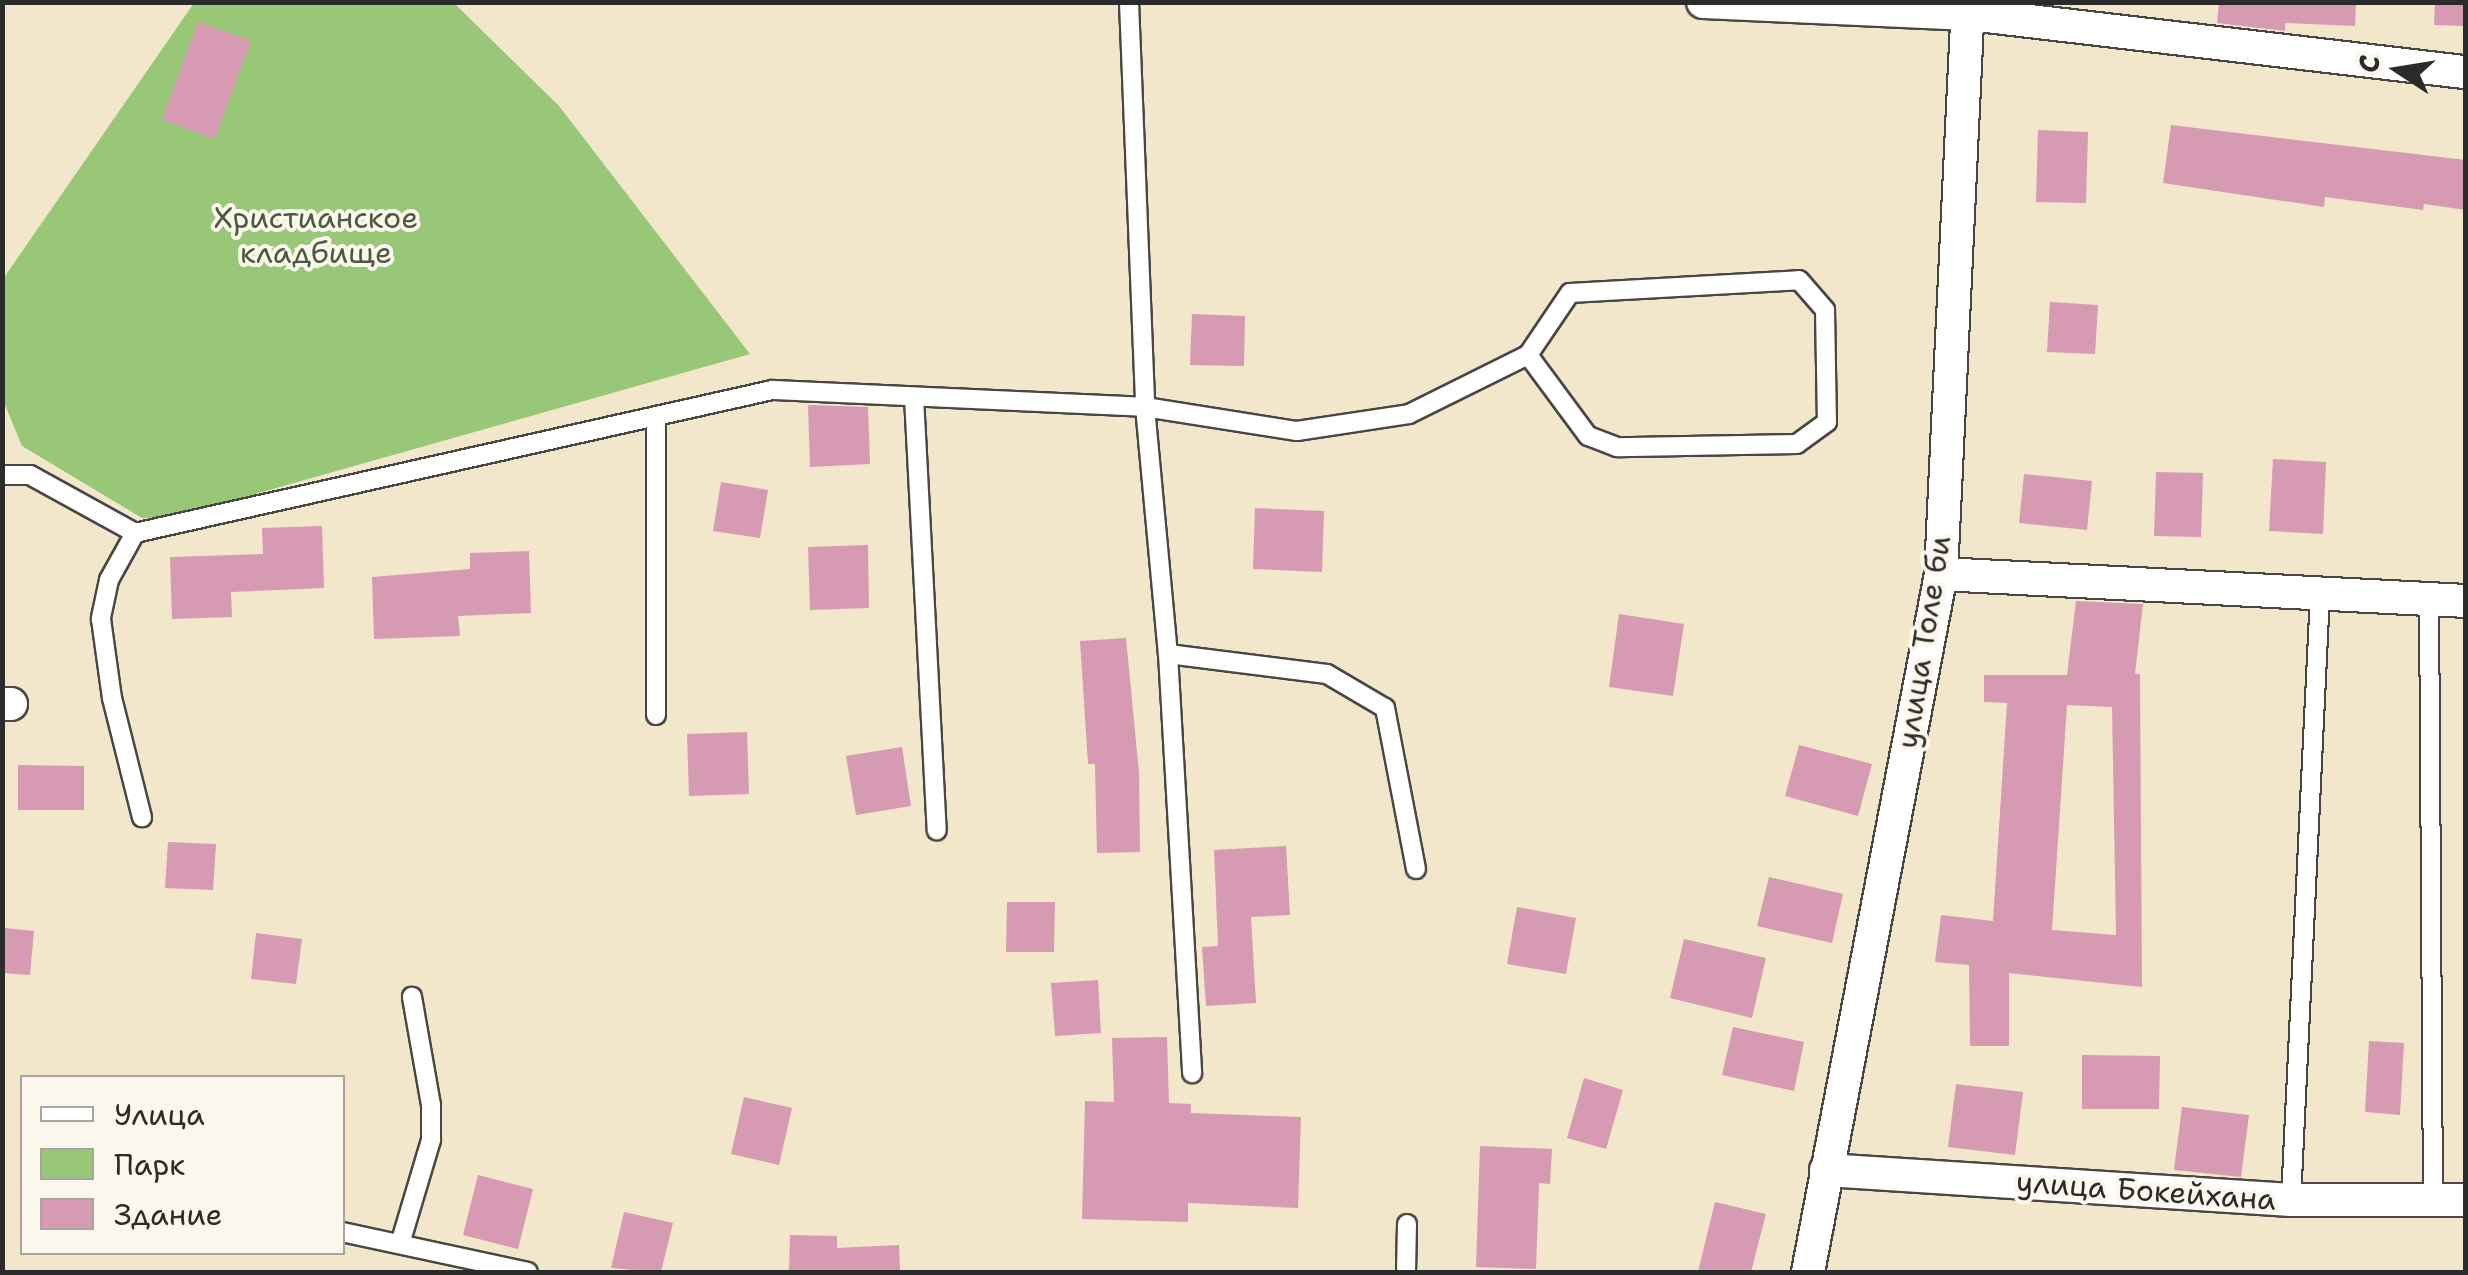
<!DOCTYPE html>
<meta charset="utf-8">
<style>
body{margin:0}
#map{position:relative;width:2468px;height:1275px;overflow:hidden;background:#f2e6cb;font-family:"Shantell Sans",sans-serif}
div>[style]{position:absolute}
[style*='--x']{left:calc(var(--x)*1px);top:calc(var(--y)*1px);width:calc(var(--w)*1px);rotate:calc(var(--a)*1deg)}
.green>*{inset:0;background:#98c877}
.building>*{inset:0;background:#d79ab3}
.roads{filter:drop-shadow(2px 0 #494743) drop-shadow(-2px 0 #494743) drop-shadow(0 2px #494743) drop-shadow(0 -2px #494743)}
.service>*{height:18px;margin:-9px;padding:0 9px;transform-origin:9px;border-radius:9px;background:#fff}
.minor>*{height:32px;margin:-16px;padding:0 16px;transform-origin:16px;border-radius:16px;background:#fff}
span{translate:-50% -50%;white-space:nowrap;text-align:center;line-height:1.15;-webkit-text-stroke:8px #fbf7ec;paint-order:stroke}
.park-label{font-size:30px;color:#4c5a42}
.street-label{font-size:30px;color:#2b2b2b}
.frame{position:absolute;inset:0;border:5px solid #2b2b2b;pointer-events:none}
.legend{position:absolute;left:20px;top:1075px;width:325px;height:180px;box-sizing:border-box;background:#fbf7ec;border:2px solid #a8a59f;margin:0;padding:12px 18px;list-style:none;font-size:30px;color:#2b2b2b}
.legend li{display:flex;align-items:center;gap:20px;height:50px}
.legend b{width:50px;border:2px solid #a8a59f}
.north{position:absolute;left:2348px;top:20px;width:100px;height:100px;-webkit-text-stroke:8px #fbf7ec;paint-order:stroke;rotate:282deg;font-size:28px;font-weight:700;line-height:40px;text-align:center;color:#2b2b2b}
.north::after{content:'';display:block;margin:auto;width:35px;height:45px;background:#2b2b2b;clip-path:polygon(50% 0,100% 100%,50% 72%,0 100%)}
</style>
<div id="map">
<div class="green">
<div style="clip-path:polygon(194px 3px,454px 3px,559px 106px,750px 354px,174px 517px,142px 518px,22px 446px,3px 400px,3px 279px)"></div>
</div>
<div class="building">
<div style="clip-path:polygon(2219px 2px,2356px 2px,2355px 26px,2285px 23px,2285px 31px,2217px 23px)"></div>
<div style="clip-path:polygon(2435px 2px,2466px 2px,2466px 26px,2434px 25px)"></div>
<div style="clip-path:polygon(198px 22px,251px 41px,215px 139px,162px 120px)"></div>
<div style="clip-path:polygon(2171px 125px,2466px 160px,2466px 210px,2424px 204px,2423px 210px,2325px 197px,2324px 207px,2163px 183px)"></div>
<div style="clip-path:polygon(2038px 130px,2088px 132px,2086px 203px,2036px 202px)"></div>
<div style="clip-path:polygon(2050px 302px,2098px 305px,2095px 354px,2047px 352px)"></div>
<div style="clip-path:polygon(1192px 314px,1245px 316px,1244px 366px,1190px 365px)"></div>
<div style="clip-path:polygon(808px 405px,868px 407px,870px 464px,810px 467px)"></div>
<div style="clip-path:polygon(2273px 459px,2326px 462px,2323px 534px,2269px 531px)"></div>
<div style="clip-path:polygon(2156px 472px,2203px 473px,2201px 537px,2154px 536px)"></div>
<div style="clip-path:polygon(2024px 474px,2092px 481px,2087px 530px,2019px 523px)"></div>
<div style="clip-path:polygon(721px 482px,768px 490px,760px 538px,713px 531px)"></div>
<div style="clip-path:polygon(1255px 508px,1324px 511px,1322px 572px,1253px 569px)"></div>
<div style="clip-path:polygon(322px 526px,324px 588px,231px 592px,232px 617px,172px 619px,170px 557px,263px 554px,262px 528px)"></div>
<div style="clip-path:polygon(868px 545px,869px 608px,810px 610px,808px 547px)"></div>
<div style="clip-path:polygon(529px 551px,531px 613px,458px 616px,460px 636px,374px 639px,372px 577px,470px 569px,470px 553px)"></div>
<div style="clip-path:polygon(evenodd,2076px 601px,2143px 604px,2135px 674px,2140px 674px,2142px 987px,2009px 973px,2009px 1046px,1970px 1046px,1969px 965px,1935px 962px,1941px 915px,1993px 921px,2007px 703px,1984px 702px,1984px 675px,2067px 675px,2076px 601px,2067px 705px,2112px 707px,2116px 935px,2052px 930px,2067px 705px)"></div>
<div style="clip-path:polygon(1619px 614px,1684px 624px,1673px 696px,1609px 687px)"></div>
<div style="clip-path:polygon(1126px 638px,1139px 773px,1140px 852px,1097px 853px,1095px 764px,1088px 764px,1080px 641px)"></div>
<div style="clip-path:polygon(747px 732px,749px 794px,689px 796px,687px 734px)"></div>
<div style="clip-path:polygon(1799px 745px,1872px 764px,1858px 816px,1785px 796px)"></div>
<div style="clip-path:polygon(902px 747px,911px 806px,856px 815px,846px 756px)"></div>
<div style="clip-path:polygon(18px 765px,84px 766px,84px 810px,18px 810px)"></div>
<div style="clip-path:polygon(168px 842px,216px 844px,213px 890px,165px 888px)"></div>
<div style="clip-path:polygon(1286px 846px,1290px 915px,1251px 917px,1256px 1003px,1206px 1006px,1202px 947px,1218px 946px,1214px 850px)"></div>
<div style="clip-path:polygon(1769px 877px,1843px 894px,1832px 943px,1757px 926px)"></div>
<div style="clip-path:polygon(1007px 902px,1055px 902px,1054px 952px,1006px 952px)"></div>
<div style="clip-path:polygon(1517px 907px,1576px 918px,1566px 974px,1507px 964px)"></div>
<div style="clip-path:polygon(5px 928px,34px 931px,30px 975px,2px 973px)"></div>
<div style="clip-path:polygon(256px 933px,302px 939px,296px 984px,251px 979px)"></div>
<div style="clip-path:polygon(1684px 939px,1766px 958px,1752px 1018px,1670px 998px)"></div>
<div style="clip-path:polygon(1098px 980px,1101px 1033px,1055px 1036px,1051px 983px)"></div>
<div style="clip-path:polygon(1733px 1027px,1804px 1042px,1794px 1091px,1722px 1075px)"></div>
<div style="clip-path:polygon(1167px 1037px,1169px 1103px,1191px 1104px,1191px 1113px,1301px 1117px,1298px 1208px,1188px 1203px,1188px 1222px,1082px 1219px,1085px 1101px,1114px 1102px,1112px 1038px)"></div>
<div style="clip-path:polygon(2369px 1041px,2404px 1043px,2400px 1115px,2365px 1112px)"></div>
<div style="clip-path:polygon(2082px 1055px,2160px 1056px,2159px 1109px,2082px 1109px)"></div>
<div style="clip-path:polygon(1584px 1078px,1623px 1090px,1606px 1149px,1567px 1138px)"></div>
<div style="clip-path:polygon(1956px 1084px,2023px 1092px,2015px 1155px,1948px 1147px)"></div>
<div style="clip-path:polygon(744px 1097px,792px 1108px,779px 1165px,731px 1154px)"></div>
<div style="clip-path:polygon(2182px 1107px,2249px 1115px,2241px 1177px,2174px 1170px)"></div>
<div style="clip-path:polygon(1480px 1146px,1552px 1149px,1550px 1184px,1539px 1183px,1536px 1269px,1476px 1267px)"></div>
<div style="clip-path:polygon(478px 1175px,533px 1189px,518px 1249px,463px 1235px)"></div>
<div style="clip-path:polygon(1715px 1202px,1766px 1214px,1751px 1272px,1698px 1272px)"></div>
<div style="clip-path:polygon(624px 1212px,673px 1223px,661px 1272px,611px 1268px)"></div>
<div style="clip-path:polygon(790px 1235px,837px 1236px,837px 1248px,899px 1245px,900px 1272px,789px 1272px)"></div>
</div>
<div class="roads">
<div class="service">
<div style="--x:1129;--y:2;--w:405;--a:87.7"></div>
<div style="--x:1145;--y:407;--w:248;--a:84.7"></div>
<div style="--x:1168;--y:654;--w:160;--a:7.2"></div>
<div style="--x:1327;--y:674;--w:67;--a:30.4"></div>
<div style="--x:1385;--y:708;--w:164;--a:79.1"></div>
<div style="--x:914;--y:397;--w:434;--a:87"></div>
<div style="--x:2;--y:475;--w:28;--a:0"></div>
<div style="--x:30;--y:475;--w:120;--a:28.9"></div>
<div style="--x:135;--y:533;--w:653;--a:-12.65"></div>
<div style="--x:772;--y:390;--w:373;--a:2.6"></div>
<div style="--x:1145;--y:407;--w:154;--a:9"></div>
<div style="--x:1297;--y:431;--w:113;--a:-8.6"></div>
<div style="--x:1409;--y:414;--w:133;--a:-26.4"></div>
<div style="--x:1528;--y:355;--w:75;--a:-55.9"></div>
<div style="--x:1570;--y:293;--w:229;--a:-3.2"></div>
<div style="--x:1799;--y:280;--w:40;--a:49"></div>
<div style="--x:1825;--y:310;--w:112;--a:89"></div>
<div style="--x:1827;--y:422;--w:37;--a:144"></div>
<div style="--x:1797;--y:444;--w:180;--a:179"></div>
<div style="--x:1617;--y:447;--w:31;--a:-159"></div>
<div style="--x:1588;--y:436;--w:101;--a:-126.5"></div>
<div style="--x:135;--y:533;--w:54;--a:119"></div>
<div style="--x:109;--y:580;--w:40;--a:102"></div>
<div style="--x:101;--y:619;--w:80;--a:82.1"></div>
<div style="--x:112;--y:698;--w:123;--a:75.9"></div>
<div style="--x:2429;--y:599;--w:601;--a:89.62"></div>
<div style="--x:1168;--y:654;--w:420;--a:86.7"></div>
<div style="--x:656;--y:715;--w:299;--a:-90"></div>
<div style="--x:2291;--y:1200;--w:608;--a:-87.26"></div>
<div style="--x:342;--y:1232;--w:190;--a:12.1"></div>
<div style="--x:400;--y:1244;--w:109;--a:-73.4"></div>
<div style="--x:431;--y:1140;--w:35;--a:-90"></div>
<div style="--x:431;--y:1105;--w:110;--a:-100"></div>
<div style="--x:1406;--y:1272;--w:48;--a:-88.8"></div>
</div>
<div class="minor">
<div style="--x:1703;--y:2;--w:267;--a:2.6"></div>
<div style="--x:1970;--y:14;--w:499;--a:6.7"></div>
<div style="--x:1941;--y:574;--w:526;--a:2.94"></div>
<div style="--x:2;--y:704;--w:9;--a:0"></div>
<div style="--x:1826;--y:1170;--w:466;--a:3.7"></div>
<div style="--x:2291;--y:1200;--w:175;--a:0"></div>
<div style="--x:1808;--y:1272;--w:711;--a:-79.21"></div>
<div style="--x:1941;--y:574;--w:573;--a:-87.3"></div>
</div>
</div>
<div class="park-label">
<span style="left:316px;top:235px">Христианское<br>кладбище</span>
</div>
<div class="street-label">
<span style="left:1924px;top:642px;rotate:-81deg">улица Толе би</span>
<span style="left:2146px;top:1191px;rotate:4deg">улица Бокейхана</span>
</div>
<div class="frame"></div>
<ul class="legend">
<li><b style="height:12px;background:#fff"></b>Улица</li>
<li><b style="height:28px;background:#98c877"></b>Парк</li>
<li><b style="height:28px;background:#d79ab3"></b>Здание</li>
</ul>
<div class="north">С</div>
</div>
